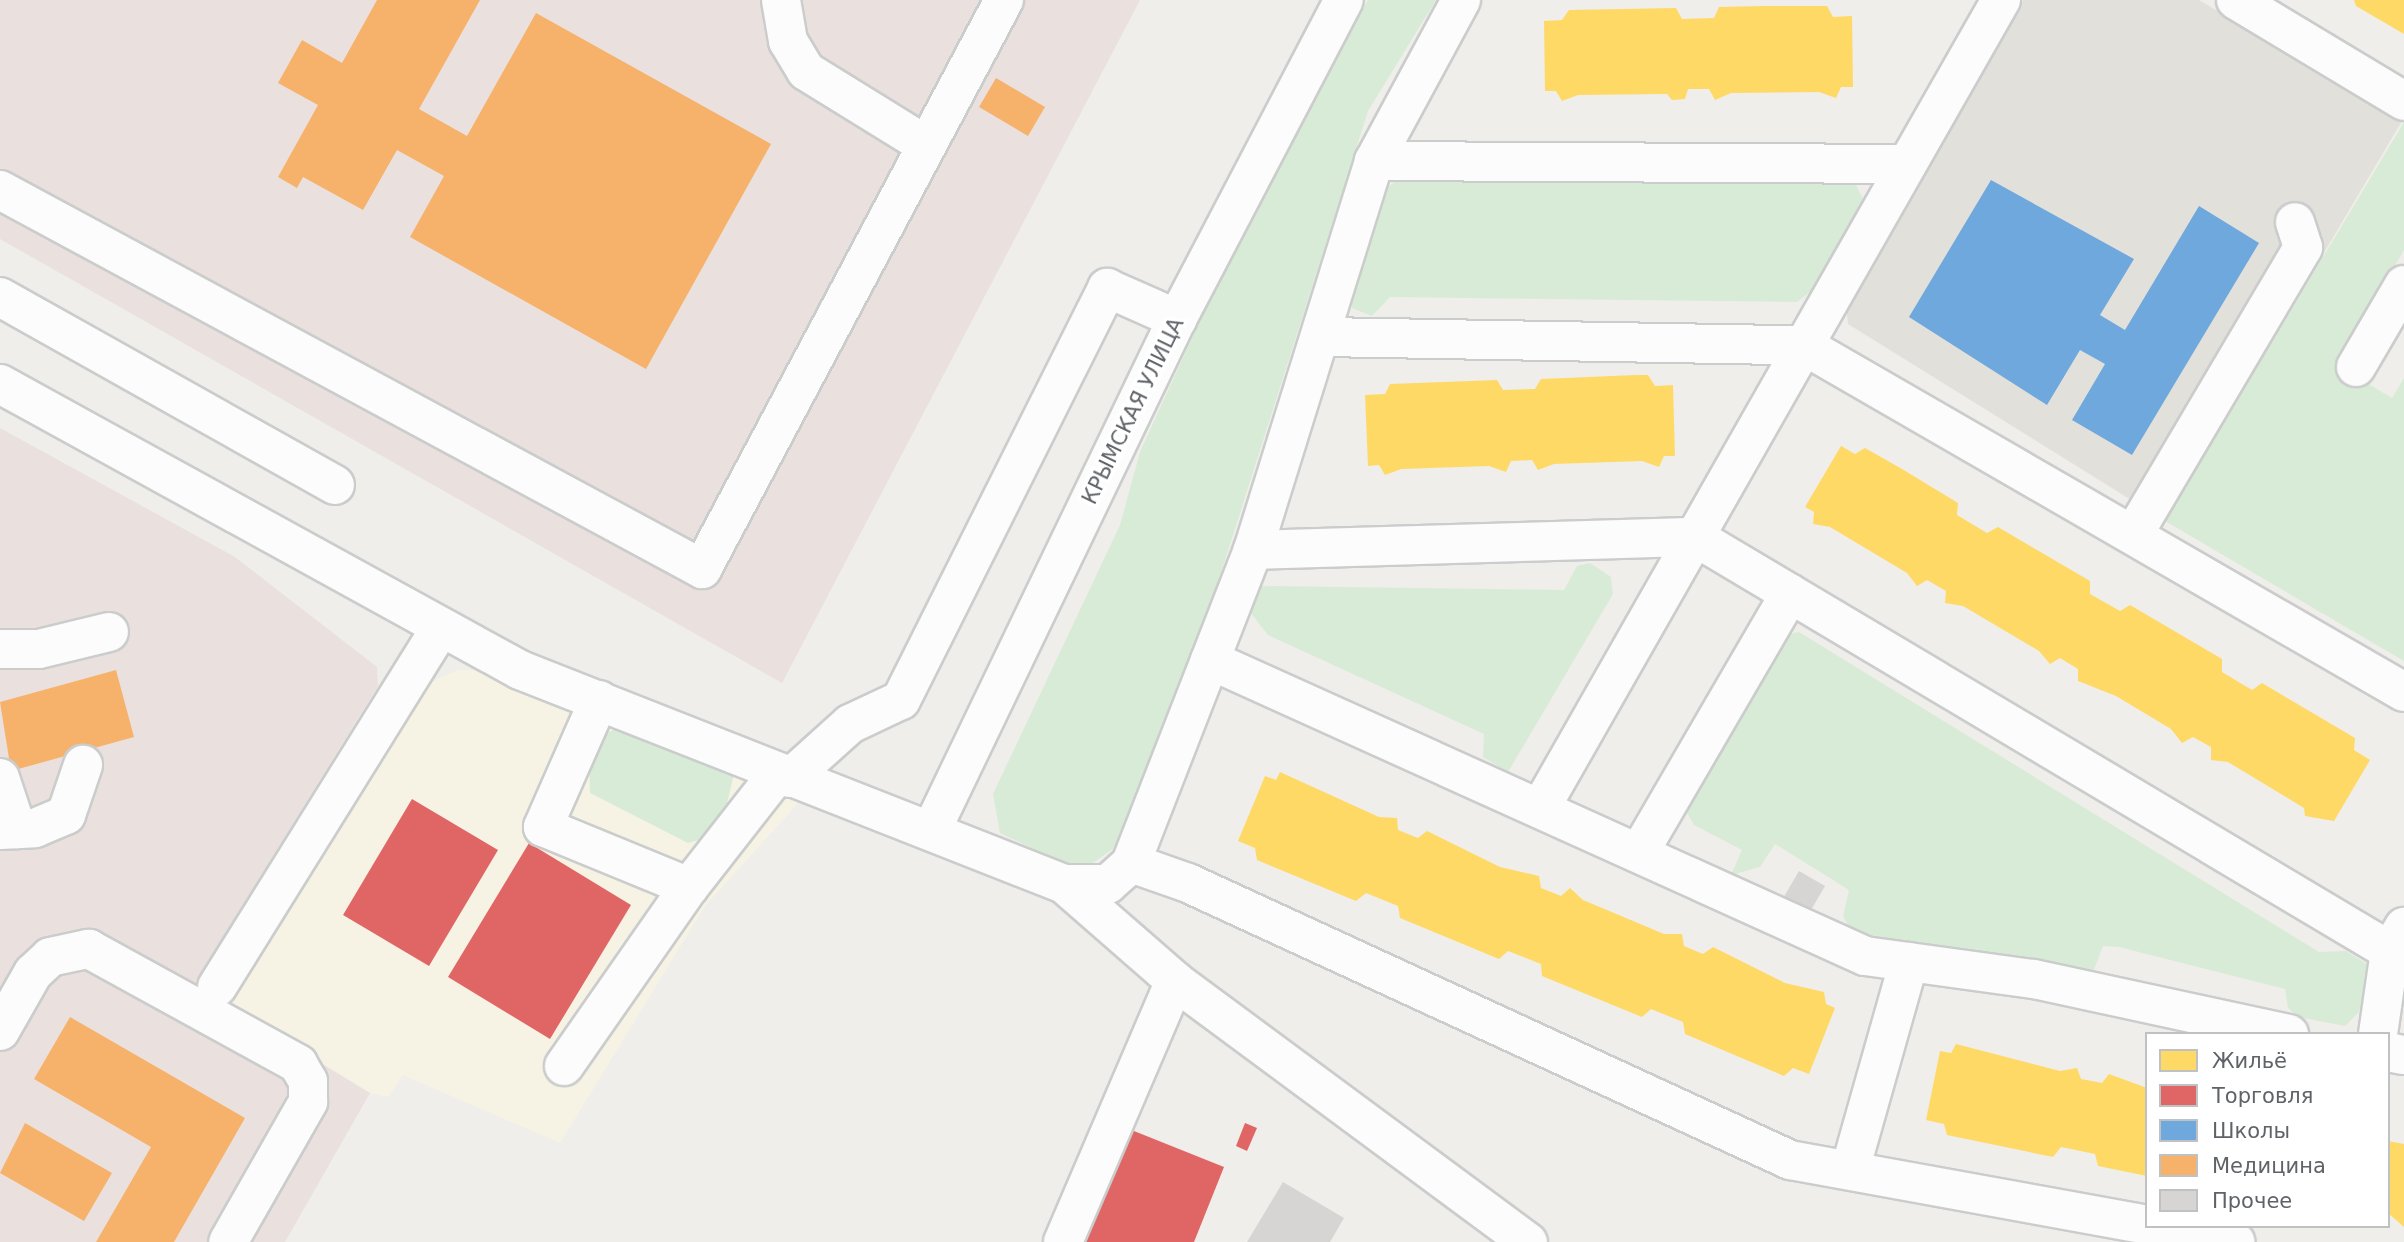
<!DOCTYPE html>
<meta charset="utf-8">
<style>
body{margin:0}
#map{position:relative;width:2404px;height:1242px;overflow:hidden;background:#efeeea;font-family:"DejaVu Sans",sans-serif}
div>[style]{position:absolute}
[style*='--x']{left:calc(var(--x)*1px);top:calc(var(--y)*1px);width:calc(var(--w)*1px);rotate:calc(var(--a)*1deg)}
.commercial>*{inset:0;background:#f7f3e4}
.education>*{inset:0;background:#e2e0da}
.medical>*{inset:0;background:#eae0de}
.green>*{inset:0;background:#d8ebd6}
.homes>*{inset:0;background:#ffd966}
.shops>*{inset:0;background:#e06666}
.schools>*{inset:0;background:#6fa8dc}
.health>*{inset:0;background:#f6b26b}
.building>*{inset:0;background:#d6d5d3}
.roads{filter:drop-shadow(2px 0 #cbcccc) drop-shadow(-2px 0 #cbcccc) drop-shadow(0 2px #cbcccc) drop-shadow(0 -2px #cbcccc)}
.minor>*{height:38px;margin:-19px;padding:0 19px;transform-origin:19px;border-radius:19px;background:#fdfcfc}
span{translate:-50% -50%;white-space:nowrap;text-align:center;line-height:1.15;-webkit-text-stroke:7px #fff;paint-order:stroke}
.street-label{font-size:21px;color:#5f6368}
.legend{position:absolute;left:2145px;top:1032px;width:245px;height:196px;box-sizing:border-box;background:#fff;border:2px solid #bfc1c3;margin:0;padding:9px 12px;list-style:none;font-size:21px;color:#5f6368}
.legend li{display:flex;align-items:center;gap:14px;height:35px}
.legend b{width:35px;border:2px solid #bfc1c3}
</style>
<div id="map">
<div class="commercial">
<div style="clip-path:polygon(458px 670px,479px 670px,799px 802px,705px 906px,560px 1143px,403px 1075px,388px 1097px,370px 1093px,226px 1005px,406px 714px,428px 683px)"></div>
</div>
<div class="education">
<div style="clip-path:polygon(2023px 0,2199px 0,2402px 121px,2165px 521px,1848px 324px,1846px 304px)"></div>
</div>
<div class="medical">
<div style="clip-path:polygon(0 0,1140px 0,782px 683px,0 239px)"></div>
<div style="clip-path:polygon(0 428px,235px 557px,377px 667px,378px 686px,193px 985px,370px 1093px,285px 1242px,0 1242px)"></div>
</div>
<div class="green">
<div style="clip-path:polygon(1368px 0,1436px 0,1368px 111px,1212px 601px,1117px 846px,1087px 867px,1063px 863px,1000px 833px,993px 794px,1120px 525px,1140px 452px,1229px 257px)"></div>
<div style="clip-path:polygon(2404px 122px,2404px 250px,2337px 365px,2392px 398px,2404px 378px,2404px 661px,2165px 521px)"></div>
<div style="clip-path:polygon(1421px 175px,1856px 185px,1863px 199px,1812px 290px,1797px 302px,1390px 297px,1372px 316px,1352px 308px,1349px 292px,1383px 191px,1397px 180px)"></div>
<div style="clip-path:polygon(1590px 563px,1611px 577px,1613px 594px,1508px 772px,1483px 757px,1484px 734px,1268px 635px,1250px 612px,1261px 586px,1564px 590px,1577px 566px)"></div>
<div style="clip-path:polygon(1799px 632px,2319px 952px,2346px 951px,2367px 964px,2372px 977px,2359px 1012px,2345px 1026px,2298px 1017px,2288px 1008px,2285px 989px,2119px 947px,2103px 946px,2093px 972px,2077px 975px,1851px 931px,1843px 916px,1849px 890px,1775px 844px,1760px 867px,1731px 875px,1742px 850px,1694px 825px,1685px 809px,1785px 635px)"></div>
<div style="clip-path:polygon(619px 727px,734px 774px,725px 812px,710px 837px,688px 843px,590px 793px,589px 763px,603px 735px)"></div>
</div>
<div class="homes">
<div style="clip-path:polygon(2354px 0,2404px 0,2404px 34px,2356px 6px)"></div>
<div style="clip-path:polygon(1763px 6px,1827px 6px,1833px 17px,1852px 16px,1853px 87px,1841px 87px,1836px 98px,1819px 92px,1731px 93px,1715px 100px,1709px 89px,1688px 89px,1685px 99px,1672px 100px,1667px 94px,1578px 95px,1562px 101px,1556px 91px,1545px 91px,1544px 21px,1562px 20px,1569px 10px,1676px 8px,1682px 19px,1714px 18px,1719px 7px)"></div>
<div style="clip-path:polygon(1636px 375px,1648px 375px,1655px 386px,1673px 385px,1675px 456px,1664px 456px,1659px 467px,1642px 461px,1554px 464px,1538px 470px,1532px 460px,1511px 461px,1506px 472px,1489px 466px,1401px 469px,1385px 475px,1379px 465px,1368px 466px,1365px 395px,1385px 394px,1390px 384px,1497px 380px,1503px 390px,1535px 389px,1541px 379px)"></div>
<div style="clip-path:polygon(1841px 446px,1855px 454px,1865px 448px,1902px 469px,1958px 503px,1957px 515px,1987px 533px,1998px 527px,2090px 581px,2090px 594px,2120px 611px,2130px 605px,2222px 659px,2222px 672px,2252px 690px,2262px 683px,2355px 738px,2354px 750px,2370px 760px,2334px 821px,2305px 816px,2304px 808px,2228px 762px,2211px 760px,2211px 747px,2193px 737px,2182px 743px,2171px 729px,2116px 696px,2078px 681px,2078px 669px,2060px 658px,2050px 664px,2039px 651px,1963px 606px,1945px 603px,1946px 591px,1927px 580px,1917px 586px,1907px 573px,1830px 527px,1813px 524px,1814px 512px,1805px 507px)"></div>
<div style="clip-path:polygon(1280px 772px,1379px 817px,1397px 818px,1398px 830px,1418px 838px,1427px 831px,1500px 867px,1539px 876px,1541px 888px,1561px 896px,1570px 888px,1583px 900px,1664px 934px,1682px 934px,1684px 946px,1703px 954px,1713px 947px,1785px 983px,1824px 992px,1826px 1004px,1835px 1008px,1809px 1074px,1793px 1068px,1784px 1076px,1685px 1034px,1683px 1022px,1651px 1009px,1642px 1017px,1542px 976px,1541px 964px,1508px 951px,1499px 959px,1400px 918px,1398px 906px,1366px 893px,1356px 901px,1257px 860px,1255px 848px,1238px 841px,1265px 776px,1276px 780px)"></div>
<div style="clip-path:polygon(1956px 1044px,2060px 1071px,2077px 1068px,2081px 1079px,2102px 1083px,2109px 1074px,2147px 1088px,2147px 1176px,2098px 1166px,2095px 1154px,2061px 1147px,2053px 1157px,1947px 1135px,1944px 1124px,1926px 1120px,1940px 1051px,1951px 1053px)"></div>
<div style="clip-path:polygon(2388px 1141px,2404px 1144px,2404px 1227px,2388px 1213px)"></div>
</div>
<div class="shops">
<div style="clip-path:polygon(412px 799px,498px 850px,429px 966px,343px 915px)"></div>
<div style="clip-path:polygon(529px 843px,631px 905px,550px 1039px,448px 977px)"></div>
<div style="clip-path:polygon(1245px 1123px,1257px 1128px,1247px 1151px,1236px 1146px)"></div>
<div style="clip-path:polygon(1124px 1127px,1224px 1167px,1194px 1242px,1079px 1242px)"></div>
</div>
<div class="schools">
<div style="clip-path:polygon(1991px 180px,2134px 259px,2100px 315px,2125px 330px,2199px 206px,2259px 243px,2132px 455px,2072px 420px,2105px 364px,2080px 350px,2047px 405px,1909px 317px)"></div>
</div>
<div class="health">
<div style="clip-path:polygon(377px 0,480px 0,419px 109px,467px 136px,536px 13px,771px 144px,646px 369px,410px 237px,444px 176px,397px 150px,363px 210px,303px 177px,297px 188px,278px 177px,318px 105px,278px 83px,302px 40px,342px 63px)"></div>
<div style="clip-path:polygon(996px 78px,1045px 107px,1028px 136px,979px 107px)"></div>
<div style="clip-path:polygon(116px 670px,134px 737px,11px 771px,0 702px)"></div>
<div style="clip-path:polygon(70px 1017px,245px 1118px,174px 1242px,96px 1242px,151px 1147px,34px 1079px)"></div>
<div style="clip-path:polygon(25px 1123px,112px 1173px,84px 1221px,0 1173px)"></div>
</div>
<div class="building">
<div style="clip-path:polygon(1799px 871px,1825px 886px,1804px 922px,1778px 907px)"></div>
<div style="clip-path:polygon(1283px 1182px,1344px 1218px,1330px 1242px,1247px 1242px)"></div>
</div>
<div class="roads">
<div class="minor">
<div style="--x:781;--y:0;--w:42;--a:80.3"></div>
<div style="--x:788;--y:41;--w:35;--a:59"></div>
<div style="--x:806;--y:71;--w:141;--a:31.7"></div>
<div style="--x:2236;--y:0;--w:196;--a:31"></div>
<div style="--x:1374;--y:161;--w:533;--a:0.32"></div>
<div style="--x:0;--y:190;--w:798;--a:28.36"></div>
<div style="--x:702;--y:569;--w:644;--a:-62.04"></div>
<div style="--x:0;--y:297;--w:384;--a:29.3"></div>
<div style="--x:1322;--y:337;--w:481;--a:1"></div>
<div style="--x:1803;--y:345;--w:694;--a:30"></div>
<div style="--x:2356;--y:367;--w:95;--a:-59.7"></div>
<div style="--x:0;--y:384;--w:593;--a:28.81"></div>
<div style="--x:520;--y:670;--w:585;--a:21.47"></div>
<div style="--x:1064;--y:884;--w:147;--a:41.1"></div>
<div style="--x:1175;--y:981;--w:439;--a:36.5"></div>
<div style="--x:2133;--y:535;--w:334;--a:-59.4"></div>
<div style="--x:2303;--y:247;--w:26;--a:-108"></div>
<div style="--x:1253;--y:550;--w:442;--a:-1.7"></div>
<div style="--x:1695;--y:537;--w:809;--a:30.78"></div>
<div style="--x:0;--y:649;--w:39;--a:0"></div>
<div style="--x:39;--y:649;--w:72;--a:-13.7"></div>
<div style="--x:1210;--y:660;--w:719;--a:24.32"></div>
<div style="--x:1865;--y:956;--w:171;--a:7.8"></div>
<div style="--x:2034;--y:979;--w:261;--a:12.2"></div>
<div style="--x:599;--y:700;--w:139;--a:113.8"></div>
<div style="--x:543;--y:827;--w:158;--a:22.3"></div>
<div style="--x:689;--y:887;--w:145;--a:-52"></div>
<div style="--x:0;--y:778;--w:54;--a:71.6"></div>
<div style="--x:790;--y:778;--w:81;--a:-42"></div>
<div style="--x:850;--y:724;--w:56;--a:-25.2"></div>
<div style="--x:901;--y:700;--w:461;--a:-63.4"></div>
<div style="--x:1107;--y:288;--w:77;--a:23.9"></div>
<div style="--x:1541;--y:807;--w:929;--a:-60.32"></div>
<div style="--x:933;--y:827;--w:564;--a:-64.34"></div>
<div style="--x:1177;--y:319;--w:360;--a:-62.4"></div>
<div style="--x:0;--y:830;--w:35;--a:-3"></div>
<div style="--x:35;--y:828;--w:34;--a:-23"></div>
<div style="--x:66;--y:815;--w:53;--a:-71.2"></div>
<div style="--x:1640;--y:851;--w:298;--a:-59.8"></div>
<div style="--x:1131;--y:863;--w:60;--a:19.3"></div>
<div style="--x:1188;--y:883;--w:663;--a:24.71"></div>
<div style="--x:1790;--y:1160;--w:363;--a:10.3"></div>
<div style="--x:1064;--y:884;--w:44;--a:0"></div>
<div style="--x:1108;--y:884;--w:31;--a:-42"></div>
<div style="--x:1131;--y:863;--w:336;--a:-68.7"></div>
<div style="--x:1253;--y:550;--w:407;--a:-72.7"></div>
<div style="--x:1374;--y:161;--w:183;--a:-61.6"></div>
<div style="--x:217;--y:987;--w:420;--a:-58.1"></div>
<div style="--x:0;--y:1031;--w:67;--a:-60.4"></div>
<div style="--x:33;--y:973;--w:23;--a:-43"></div>
<div style="--x:50;--y:957;--w:40;--a:-12"></div>
<div style="--x:89;--y:949;--w:239;--a:28.8"></div>
<div style="--x:298;--y:1064;--w:20;--a:60"></div>
<div style="--x:308;--y:1081;--w:21;--a:90"></div>
<div style="--x:308;--y:1102;--w:161;--a:119.7"></div>
<div style="--x:2378;--y:1034;--w:84;--a:-81.8"></div>
<div style="--x:2390;--y:951;--w:28;--a:-60"></div>
<div style="--x:2388;--y:1052;--w:16;--a:11"></div>
<div style="--x:564;--y:1066;--w:218;--a:-55.1"></div>
<div style="--x:1850;--y:1170;--w:216;--a:-74.2"></div>
<div style="--x:2151;--y:1226;--w:86;--a:10.7"></div>
<div style="--x:1063;--y:1242;--w:284;--a:-66.8"></div>
</div>
</div>
<div class="street-label">
<span style="left:1133px;top:411px;rotate:-64deg">КРЫМСКАЯ УЛИЦА</span>
</div>
<ul class="legend">
<li><b style="height:19px;background:#ffd966"></b>Жильё</li>
<li><b style="height:19px;background:#e06666"></b>Торговля</li>
<li><b style="height:19px;background:#6fa8dc"></b>Школы</li>
<li><b style="height:19px;background:#f6b26b"></b>Медицина</li>
<li><b style="height:19px;background:#d6d5d3"></b>Прочее</li>
</ul>
</div>
